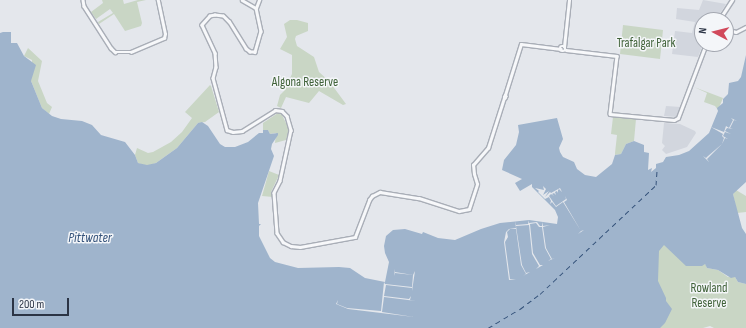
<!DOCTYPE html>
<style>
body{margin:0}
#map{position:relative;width:746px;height:328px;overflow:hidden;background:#e4e7ec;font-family:"Sofia Sans Condensed",sans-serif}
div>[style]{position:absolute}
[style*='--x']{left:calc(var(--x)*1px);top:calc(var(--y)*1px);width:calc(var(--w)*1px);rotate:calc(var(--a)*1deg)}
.built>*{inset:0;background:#d2d6de}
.green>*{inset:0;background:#c9d6c5}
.water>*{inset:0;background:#9fb4cc}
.pier>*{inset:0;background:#e4e7ec}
.ferry>*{height:1px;margin-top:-0.5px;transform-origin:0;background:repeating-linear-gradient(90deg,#34527a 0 5px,transparent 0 9px)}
.roads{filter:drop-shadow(1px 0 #a9aeb7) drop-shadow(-1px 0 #a9aeb7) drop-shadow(0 1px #a9aeb7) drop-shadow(0 -1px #a9aeb7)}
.tertiary>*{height:2.5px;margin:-1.25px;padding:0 1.25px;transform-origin:1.25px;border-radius:1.25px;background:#f7f8fa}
.tertiary>.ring{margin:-1.25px;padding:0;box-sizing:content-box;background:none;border:2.5px solid #f7f8fa;border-radius:50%}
span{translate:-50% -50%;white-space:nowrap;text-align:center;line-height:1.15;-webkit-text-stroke:3px #f4f6f9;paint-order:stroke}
.park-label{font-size:13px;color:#3f6138}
.water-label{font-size:14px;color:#34527a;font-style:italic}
.north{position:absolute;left:694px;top:12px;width:40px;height:40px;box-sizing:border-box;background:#f4f6f9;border:1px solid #a4a8b1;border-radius:50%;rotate:277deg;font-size:11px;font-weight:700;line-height:16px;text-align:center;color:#2b3445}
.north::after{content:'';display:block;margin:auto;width:14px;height:18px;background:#d1495b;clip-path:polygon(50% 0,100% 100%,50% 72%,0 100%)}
.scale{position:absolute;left:12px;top:298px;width:57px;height:18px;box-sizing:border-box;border:2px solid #2b3445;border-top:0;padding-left:5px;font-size:12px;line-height:14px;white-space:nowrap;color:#2b3445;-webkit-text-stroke:3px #f4f6f9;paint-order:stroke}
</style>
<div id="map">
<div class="built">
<div style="clip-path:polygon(703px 0,726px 4px,716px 20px,702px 20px,703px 44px,698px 57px,672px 54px,675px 31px,692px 33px,695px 22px,676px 19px,677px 8px,699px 10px)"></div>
<div style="clip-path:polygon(666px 106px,681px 107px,677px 117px,664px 116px)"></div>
<div style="clip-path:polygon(664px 123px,680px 124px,695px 131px,696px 133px,687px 147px,666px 154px,662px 150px,665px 146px,662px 143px)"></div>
</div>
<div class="green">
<div style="clip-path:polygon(102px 0,123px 0,124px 4px,138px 0,146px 0,137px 2px,142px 23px,141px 26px,125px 31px,114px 14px,99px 24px,98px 22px,113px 13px,110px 9px,96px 19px,91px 12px,103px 3px)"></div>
<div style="clip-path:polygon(290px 20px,297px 20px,308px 23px,308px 31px,296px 36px,295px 39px,297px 46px,314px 57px,319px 72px,329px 81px,346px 104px,343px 105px,319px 91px,309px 103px,286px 97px,281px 108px,277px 106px,280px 95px,284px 91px,288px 81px,280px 79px,289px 80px,292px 74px,292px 55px,280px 49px,287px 37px,284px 24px)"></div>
<div style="clip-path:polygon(623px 25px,663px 30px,660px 59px,620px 54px)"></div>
<div style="clip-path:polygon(28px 48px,42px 61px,38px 81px,47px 103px,52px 107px,49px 114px,42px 108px,31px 81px,32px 60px,24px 56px)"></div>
<div style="clip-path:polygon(210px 85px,211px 86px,219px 112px,205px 122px,198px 123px,177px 148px,156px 163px,147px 166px,138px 163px,135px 155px,137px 148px,148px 153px,153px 152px,171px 142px,182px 132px,192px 118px,185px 112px)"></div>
<div style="clip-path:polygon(694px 87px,723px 98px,718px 110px,715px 106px,704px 102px,707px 93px)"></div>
<div style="clip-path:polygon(278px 113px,282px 115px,289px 129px,286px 140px,275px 143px,276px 133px,270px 134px,268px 130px,263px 130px,263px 123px)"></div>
<div style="clip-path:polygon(613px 117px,636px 119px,634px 141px,626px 144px,621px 154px,615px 155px,615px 153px,617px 135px,611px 134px)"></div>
<div style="clip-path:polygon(269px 171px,279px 175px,271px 192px,273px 197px,262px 196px)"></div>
<div style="clip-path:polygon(736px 190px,746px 196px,746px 212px,737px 213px,733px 194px)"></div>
<div style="clip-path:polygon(660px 228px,706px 265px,707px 268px,718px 270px,728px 277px,735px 277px,738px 282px,746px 284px,746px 328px,714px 328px,710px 326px,703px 328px,615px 328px)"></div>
</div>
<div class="water">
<div style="clip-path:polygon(3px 32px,11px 32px,11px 43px,17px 43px,24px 56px,36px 65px,31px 81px,42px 108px,52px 116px,61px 119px,82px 121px,92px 125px,101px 135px,125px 142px,135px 155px,138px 163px,147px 165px,156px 163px,177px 148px,198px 123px,202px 122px,208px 126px,220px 144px,225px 147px,235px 147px,248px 142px,259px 133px,263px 133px,263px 130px,268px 130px,270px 134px,278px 133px,278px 135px,272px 144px,271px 149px,274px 156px,258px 203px,259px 224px,261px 224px,259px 226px,259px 236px,270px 258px,275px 262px,298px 268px,339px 267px,350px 268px,365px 278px,385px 282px,389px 262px,385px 253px,384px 246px,386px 236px,393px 230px,405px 229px,422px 234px,423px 232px,438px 238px,455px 240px,481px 229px,500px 223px,529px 220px,557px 224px,558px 217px,555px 210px,532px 187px,532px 184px,520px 191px,515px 183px,522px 179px,502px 170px,504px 160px,516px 145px,519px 132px,518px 125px,557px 118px,563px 139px,559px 148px,560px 152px,563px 157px,574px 162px,577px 169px,585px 175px,596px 177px,612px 164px,615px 155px,621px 154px,626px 144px,634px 141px,644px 145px,644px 152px,649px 153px,648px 170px,652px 168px,651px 172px,656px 168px,656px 164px,663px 162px,666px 157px,679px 155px,689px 151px,709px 133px,718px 111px,717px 108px,723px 103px,723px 99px,728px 94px,729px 83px,738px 81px,741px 77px,746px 55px,746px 182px,733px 194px,742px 228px,746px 234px,746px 284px,738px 282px,735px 277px,731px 278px,718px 270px,707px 268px,705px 264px,702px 266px,686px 266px,664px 245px,659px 251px,658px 281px,666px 298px,666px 301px,672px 309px,665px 323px,660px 328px,0 328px,0 33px)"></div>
</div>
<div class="pier">
<div style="clip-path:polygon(731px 118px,737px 121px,734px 120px,730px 128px,733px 129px,727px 128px,725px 131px,731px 134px,725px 132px,723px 136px,728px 139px,725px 138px,722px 144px,707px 159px,709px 162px,703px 156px,706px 158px,708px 156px,722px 144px,724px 138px,722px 136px,723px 134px,711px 127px,724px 132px,726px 126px,729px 128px,733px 120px)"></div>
<div style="clip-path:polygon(543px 186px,546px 189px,543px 195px,549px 191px,545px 197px,550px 192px,551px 193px,560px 188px,562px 192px,559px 189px,558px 190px,558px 193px,557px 191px,555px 192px,556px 195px,554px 193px,552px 194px,554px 196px,551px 194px,549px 196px,556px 206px,566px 199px,565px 196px,567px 200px,564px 202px,581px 231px,584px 230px,578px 234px,581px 231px,563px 202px,556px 207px,552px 202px,550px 204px,551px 201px,549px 197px,545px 199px,538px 192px,539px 191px,535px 188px,544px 190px)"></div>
<div style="clip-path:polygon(529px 220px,529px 223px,537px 222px,540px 226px,542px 226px,542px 222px,543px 226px,550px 225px,543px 227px,546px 248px,552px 259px,555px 258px,548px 261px,551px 259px,545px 248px,542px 227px,539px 227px,536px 223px,530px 224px,533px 253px,540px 265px,543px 265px,536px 269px,539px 266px,532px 254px,529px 225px,516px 226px,522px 265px,526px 273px,530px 272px,523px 276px,526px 274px,521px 265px,516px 229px,510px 229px,507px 232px,508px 237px,505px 242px,510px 279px,516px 279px,509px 280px,504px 242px,506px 232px,509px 229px,516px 228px,515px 221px,516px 225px,528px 224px)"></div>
<div style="clip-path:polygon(395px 269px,395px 272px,413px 275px,415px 271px,412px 291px,412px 288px,386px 285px,384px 296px,409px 299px,411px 296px,410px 300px,416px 301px,384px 297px,382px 312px,414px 317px,348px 309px,336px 304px,338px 300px,337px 304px,347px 308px,381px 311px,384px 282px,385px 284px,412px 287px,413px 275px,395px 273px,394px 276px)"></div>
</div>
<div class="ferry">
<div style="--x:488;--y:328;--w:37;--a:-31"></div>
<div style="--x:520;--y:309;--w:25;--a:-37"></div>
<div style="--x:540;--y:294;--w:159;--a:-43.2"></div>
<div style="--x:656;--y:185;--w:15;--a:-86"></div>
</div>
<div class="roads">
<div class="tertiary">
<div style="--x:83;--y:0;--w:6;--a:81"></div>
<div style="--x:84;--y:6;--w:50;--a:57.3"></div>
<div style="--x:111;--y:48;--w:6;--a:45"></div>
<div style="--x:115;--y:52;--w:16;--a:0"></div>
<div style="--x:131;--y:52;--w:36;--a:-23"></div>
<div style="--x:164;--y:38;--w:4;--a:-76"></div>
<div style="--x:165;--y:34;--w:35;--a:-102"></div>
<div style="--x:242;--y:0;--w:16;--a:30"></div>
<div style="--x:256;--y:8;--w:24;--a:78"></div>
<div style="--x:261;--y:31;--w:22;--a:106"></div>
<div style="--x:255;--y:52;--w:5;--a:180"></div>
<div style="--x:250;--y:52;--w:5;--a:-143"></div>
<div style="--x:246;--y:49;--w:32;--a:-122"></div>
<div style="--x:229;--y:22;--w:8;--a:-135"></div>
<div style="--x:223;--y:16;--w:8;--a:-173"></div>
<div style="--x:215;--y:15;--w:5;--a:169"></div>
<div style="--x:210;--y:16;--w:12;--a:132"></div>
<div style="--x:202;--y:25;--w:31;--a:65"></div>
<div style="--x:215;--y:53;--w:14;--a:86"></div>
<div style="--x:216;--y:67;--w:11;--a:105"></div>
<div style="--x:213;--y:78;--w:54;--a:74.9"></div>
<div style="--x:227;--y:130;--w:6;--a:18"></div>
<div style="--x:233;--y:132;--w:9;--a:-6"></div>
<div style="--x:242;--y:131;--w:39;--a:-32"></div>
<div style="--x:275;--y:110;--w:7;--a:8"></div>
<div style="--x:282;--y:111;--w:7;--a:45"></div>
<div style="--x:287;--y:116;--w:15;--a:74"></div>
<div style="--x:291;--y:130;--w:52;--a:102.2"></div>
<div style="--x:280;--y:181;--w:13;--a:117"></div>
<div style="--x:274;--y:193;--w:40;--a:85.7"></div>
<div style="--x:277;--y:233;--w:11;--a:56"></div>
<div style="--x:283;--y:242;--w:9;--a:27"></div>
<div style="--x:291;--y:246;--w:9;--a:6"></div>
<div style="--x:300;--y:247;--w:56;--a:-10.3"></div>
<div style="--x:355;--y:237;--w:40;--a:-69"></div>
<div style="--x:369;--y:200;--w:5;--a:-53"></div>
<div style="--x:372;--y:196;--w:9;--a:-27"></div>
<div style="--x:380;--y:192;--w:39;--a:9"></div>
<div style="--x:419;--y:198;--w:42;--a:18"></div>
<div style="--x:459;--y:211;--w:10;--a:-11"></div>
<div style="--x:469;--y:209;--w:26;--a:-72"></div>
<div style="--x:477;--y:184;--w:10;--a:-107"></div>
<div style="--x:474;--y:174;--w:9;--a:-96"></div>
<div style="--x:473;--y:165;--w:23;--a:-49"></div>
<div style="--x:488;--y:148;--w:52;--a:-72.3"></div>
<div style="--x:256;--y:8;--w:9;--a:-69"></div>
<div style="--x:719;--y:20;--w:24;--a:-57"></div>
<div style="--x:726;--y:29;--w:10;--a:17"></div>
<div style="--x:736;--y:32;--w:11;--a:-27"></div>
<div class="ring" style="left:560.5px;top:46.5px;width:2.5px;height:2.5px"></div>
<div style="--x:564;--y:47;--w:47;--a:-83.9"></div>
<div style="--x:566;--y:50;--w:51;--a:6.7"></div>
<div style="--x:617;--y:56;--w:58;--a:96.9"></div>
<div style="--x:610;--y:114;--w:64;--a:5.4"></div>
<div style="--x:674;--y:120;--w:4;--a:-27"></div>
<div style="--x:678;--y:118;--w:79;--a:-69.3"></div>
<div style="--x:505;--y:95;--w:53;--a:-72.6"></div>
<div style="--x:521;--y:44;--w:40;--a:7.1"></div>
<div style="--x:505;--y:95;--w:1;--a:45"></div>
<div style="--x:506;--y:96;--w:2;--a:117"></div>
<div style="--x:505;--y:98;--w:1;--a:-135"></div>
<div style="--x:504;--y:97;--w:2;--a:-63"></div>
</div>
</div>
<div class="park-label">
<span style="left:646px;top:43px">Trafalgar Park</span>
<span style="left:305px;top:82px">Algona Reserve</span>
<span style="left:709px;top:296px">Rowland<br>Reserve</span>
</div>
<div class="water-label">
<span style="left:90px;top:238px">Pittwater</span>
</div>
<div class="north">N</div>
<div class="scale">200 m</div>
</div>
